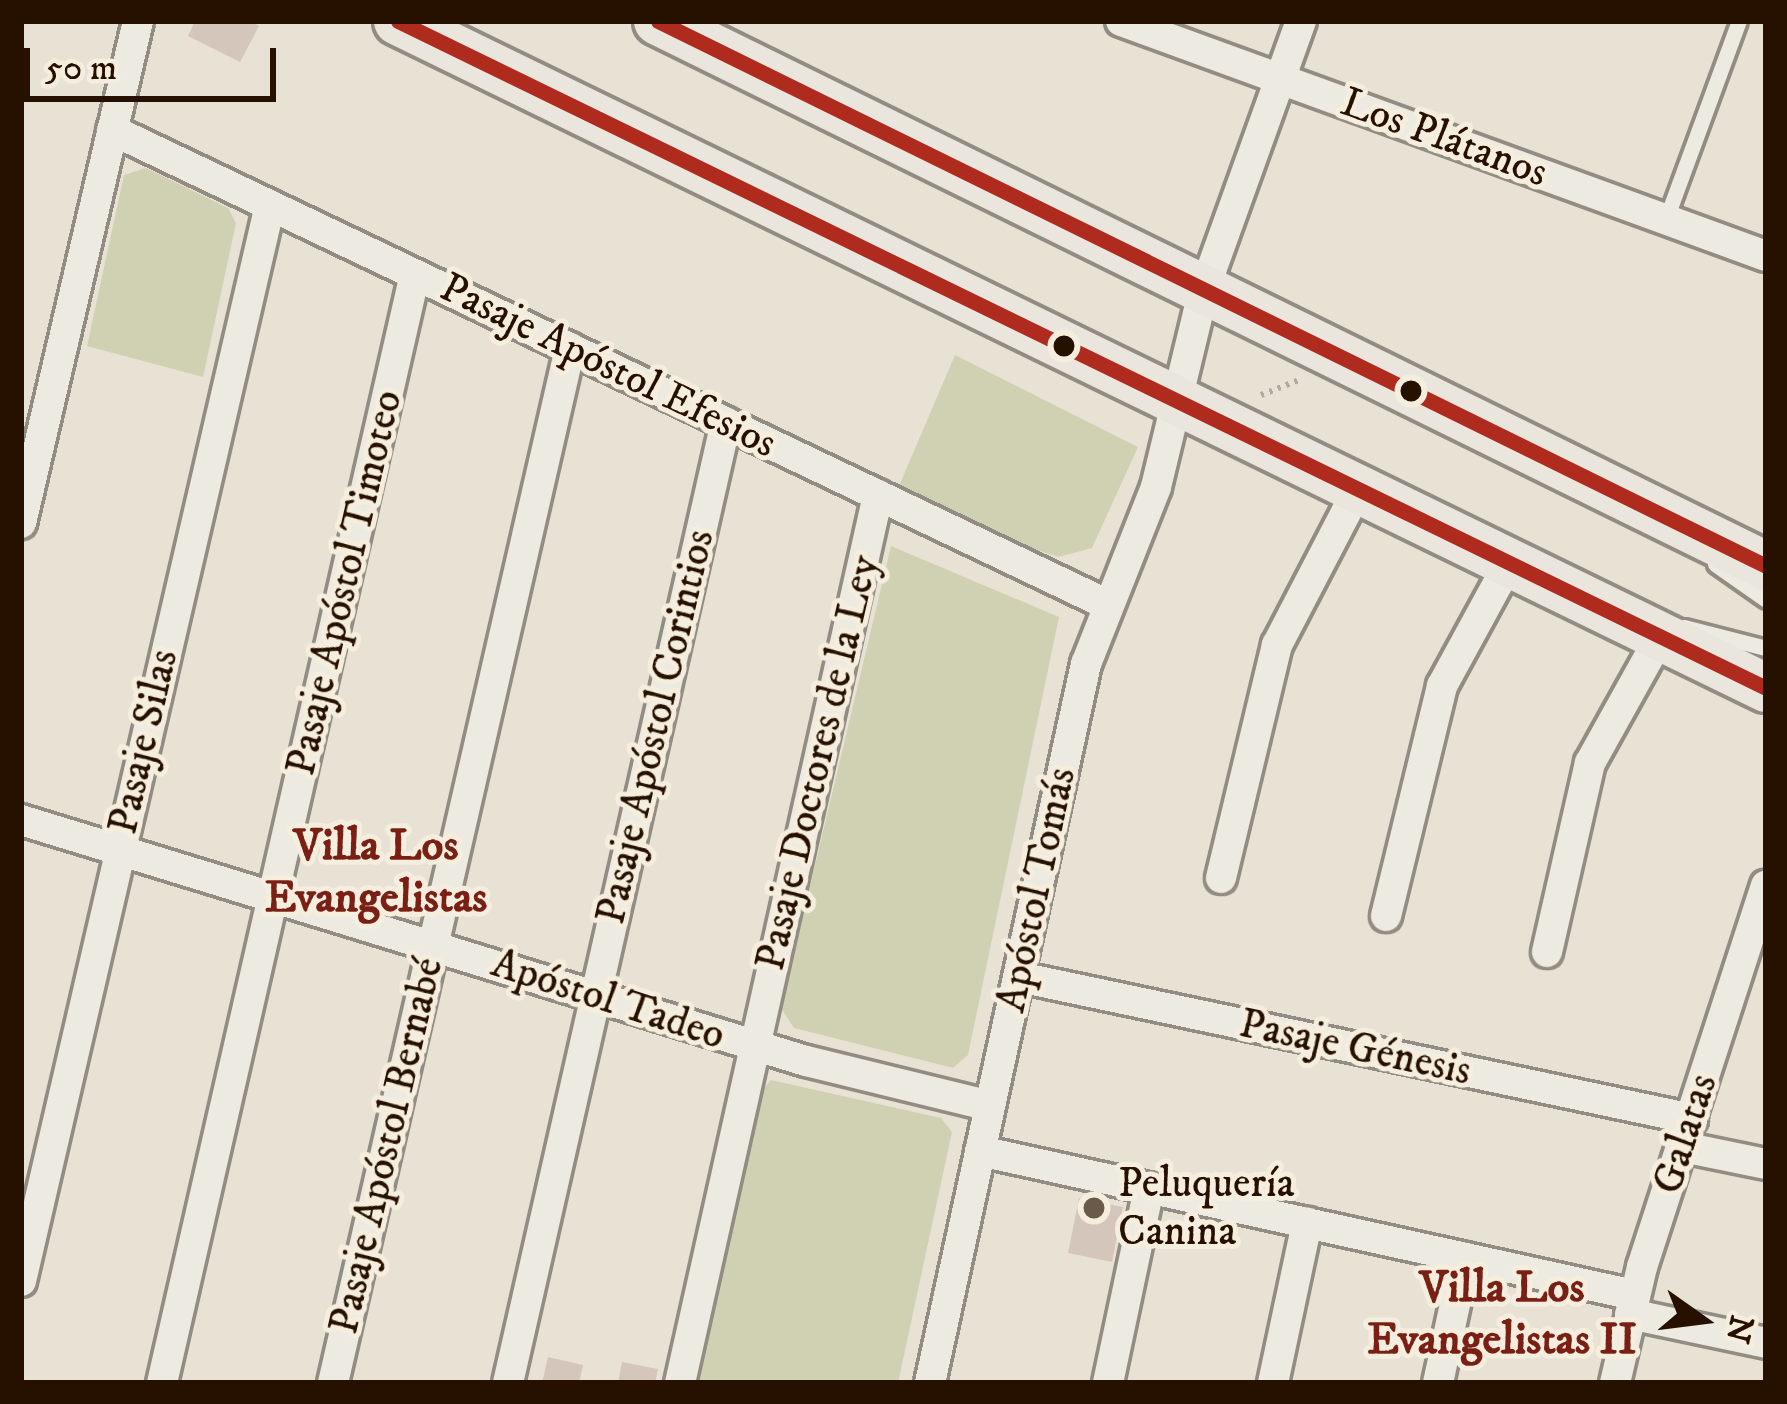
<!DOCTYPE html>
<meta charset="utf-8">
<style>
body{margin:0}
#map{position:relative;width:1787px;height:1404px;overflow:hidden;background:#e8e2d4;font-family:"IM FELL DW Pica",serif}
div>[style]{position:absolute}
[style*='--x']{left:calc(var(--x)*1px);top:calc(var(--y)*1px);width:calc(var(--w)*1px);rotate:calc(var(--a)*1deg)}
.green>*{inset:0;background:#d0d1b2}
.building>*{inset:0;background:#d5c6bc}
.path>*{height:6px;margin-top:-3px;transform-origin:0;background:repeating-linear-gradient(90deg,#afaaa1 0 3px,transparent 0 9px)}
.roads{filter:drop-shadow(3px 0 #928c82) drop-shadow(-3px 0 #928c82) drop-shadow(0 3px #928c82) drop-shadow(0 -3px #928c82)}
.service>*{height:15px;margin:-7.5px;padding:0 7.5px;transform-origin:7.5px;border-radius:7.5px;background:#edeae2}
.minor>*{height:30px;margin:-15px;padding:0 15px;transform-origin:15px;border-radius:15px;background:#edeae2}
.primary>*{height:48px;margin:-24px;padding:0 24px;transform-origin:24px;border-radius:24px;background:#eae6de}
.bus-1>*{height:15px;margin:-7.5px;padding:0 7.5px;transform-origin:7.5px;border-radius:7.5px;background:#af2b1e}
.dots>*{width:33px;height:33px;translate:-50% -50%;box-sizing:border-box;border:6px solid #f5eede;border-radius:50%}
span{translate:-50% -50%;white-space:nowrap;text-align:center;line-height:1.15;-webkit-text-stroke:10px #f5eede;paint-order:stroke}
.street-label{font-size:42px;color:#261100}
.poi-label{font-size:42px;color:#261100}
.left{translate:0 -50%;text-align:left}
.neighbourhood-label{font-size:45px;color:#7a1f14;font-weight:700}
.frame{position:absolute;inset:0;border:24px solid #261100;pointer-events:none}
.north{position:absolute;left:1643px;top:1260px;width:120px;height:120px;-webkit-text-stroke:9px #f5eede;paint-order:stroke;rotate:104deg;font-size:33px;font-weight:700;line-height:48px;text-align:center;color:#261100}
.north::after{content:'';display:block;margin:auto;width:42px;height:54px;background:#261100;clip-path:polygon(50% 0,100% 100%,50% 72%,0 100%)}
.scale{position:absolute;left:24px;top:48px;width:252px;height:54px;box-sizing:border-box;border:6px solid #261100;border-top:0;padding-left:15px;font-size:36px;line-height:42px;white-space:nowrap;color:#261100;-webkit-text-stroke:9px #f5eede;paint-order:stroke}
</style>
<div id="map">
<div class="green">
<div style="clip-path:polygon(146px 168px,228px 208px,236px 223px,203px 377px,87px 346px,124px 175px)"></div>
<div style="clip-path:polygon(955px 355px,1138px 447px,1092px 548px,1059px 557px,992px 536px,899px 486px)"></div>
<div style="clip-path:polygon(891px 546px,1059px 617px,968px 1055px,953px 1068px,794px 1028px,781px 1008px)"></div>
<div style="clip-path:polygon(771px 1080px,941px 1118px,952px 1132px,898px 1383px,695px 1383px,756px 1097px)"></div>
</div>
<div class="building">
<div style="clip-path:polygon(195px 21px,249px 21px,259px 26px,240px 62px,188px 36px)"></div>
<div style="clip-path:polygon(1079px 1198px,1123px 1207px,1112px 1262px,1068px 1253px)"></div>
<div style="clip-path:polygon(548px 1357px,583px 1365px,579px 1383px,542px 1383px)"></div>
<div style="clip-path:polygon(622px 1362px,658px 1369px,655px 1383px,618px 1383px)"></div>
</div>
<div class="path">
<div style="--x:1261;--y:395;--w:41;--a:-21.5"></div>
</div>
<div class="roads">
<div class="service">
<div style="--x:1666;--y:219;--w:211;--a:-69.8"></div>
<div style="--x:1715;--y:564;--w:62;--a:35.2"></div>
<div style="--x:1684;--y:627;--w:85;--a:14.4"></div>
</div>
<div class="minor">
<div style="--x:1121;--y:21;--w:686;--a:20.02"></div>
<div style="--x:112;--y:130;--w:1099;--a:25.49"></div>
<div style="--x:21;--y:523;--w:515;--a:-76.88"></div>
<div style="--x:21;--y:820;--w:821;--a:17.07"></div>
<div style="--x:806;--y:1061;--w:189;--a:13.7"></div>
<div style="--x:1221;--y:878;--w:240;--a:-76.5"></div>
<div style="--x:1277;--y:645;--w:169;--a:-62.5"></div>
<div style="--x:1386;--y:916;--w:237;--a:-76.3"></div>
<div style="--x:1442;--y:686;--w:136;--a:-61.4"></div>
<div style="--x:1547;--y:952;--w:194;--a:-77.2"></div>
<div style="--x:1590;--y:763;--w:144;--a:-60.9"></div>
<div style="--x:1019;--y:977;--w:688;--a:11.91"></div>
<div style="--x:1683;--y:1147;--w:85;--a:11.6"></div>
<div style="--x:980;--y:1151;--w:670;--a:12.42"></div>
<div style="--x:21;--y:1281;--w:1104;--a:-76.97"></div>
<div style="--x:1630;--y:1314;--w:139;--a:12"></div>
<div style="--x:162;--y:1383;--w:1137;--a:-77.15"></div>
<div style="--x:333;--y:1383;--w:1062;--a:-77.1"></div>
<div style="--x:508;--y:1383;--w:985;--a:-77.22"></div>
<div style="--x:680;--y:1383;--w:910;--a:-77.43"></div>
<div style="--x:930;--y:1383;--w:736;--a:-77.76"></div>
<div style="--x:1086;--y:664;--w:190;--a:-68.4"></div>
<div style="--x:1156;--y:487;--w:200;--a:-76.4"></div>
<div style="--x:1203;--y:293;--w:289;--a:-70.2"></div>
<div style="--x:1108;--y:1383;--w:199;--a:-78.1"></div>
<div style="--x:1273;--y:1383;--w:164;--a:-78"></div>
<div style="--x:1438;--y:1383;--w:128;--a:-77.8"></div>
<div style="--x:1615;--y:1383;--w:119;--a:-76.9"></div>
<div style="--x:1642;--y:1267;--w:401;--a:-72"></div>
</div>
<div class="primary">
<div style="--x:398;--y:21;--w:1522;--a:25.99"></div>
<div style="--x:658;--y:21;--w:1235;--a:26.19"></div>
</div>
</div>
<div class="bus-1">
<div style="--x:398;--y:21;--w:1522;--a:25.99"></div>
<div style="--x:658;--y:21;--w:1235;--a:26.19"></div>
</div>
<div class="dots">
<div style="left:1064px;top:346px;background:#261100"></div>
<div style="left:1411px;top:391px;background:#261100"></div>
<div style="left:1094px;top:1208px;background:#6a5a4a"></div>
</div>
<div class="street-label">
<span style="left:1444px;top:138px;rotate:20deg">Los Plátanos</span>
<span style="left:608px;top:366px;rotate:26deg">Pasaje Apóstol Efesios</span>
<span style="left:345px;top:583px;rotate:-77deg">Pasaje Apóstol Timoteo</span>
<span style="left:656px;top:727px;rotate:-77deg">Pasaje Apóstol Corintios</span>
<span style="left:144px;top:742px;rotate:-77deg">Pasaje Silas</span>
<span style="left:818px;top:763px;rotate:-77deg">Pasaje Doctores de la Ley</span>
<span style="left:1037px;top:890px;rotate:-78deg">Apóstol Tomás</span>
<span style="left:608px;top:1000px;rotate:18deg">Apóstol Tadeo</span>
<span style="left:1355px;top:1048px;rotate:12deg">Pasaje Génesis</span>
<span style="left:1686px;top:1134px;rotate:-72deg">Galatas</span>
<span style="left:387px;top:1146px;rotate:-77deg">Pasaje Apóstol Bernabé</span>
</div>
<div class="poi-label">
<span class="left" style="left:1118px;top:1208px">Peluquería<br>Canina</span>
</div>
<div class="neighbourhood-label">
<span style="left:376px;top:873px">Villa Los<br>Evangelistas</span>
<span style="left:1502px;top:1315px">Villa Los<br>Evangelistas II</span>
</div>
<div class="frame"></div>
<div class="north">N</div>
<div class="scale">50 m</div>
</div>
